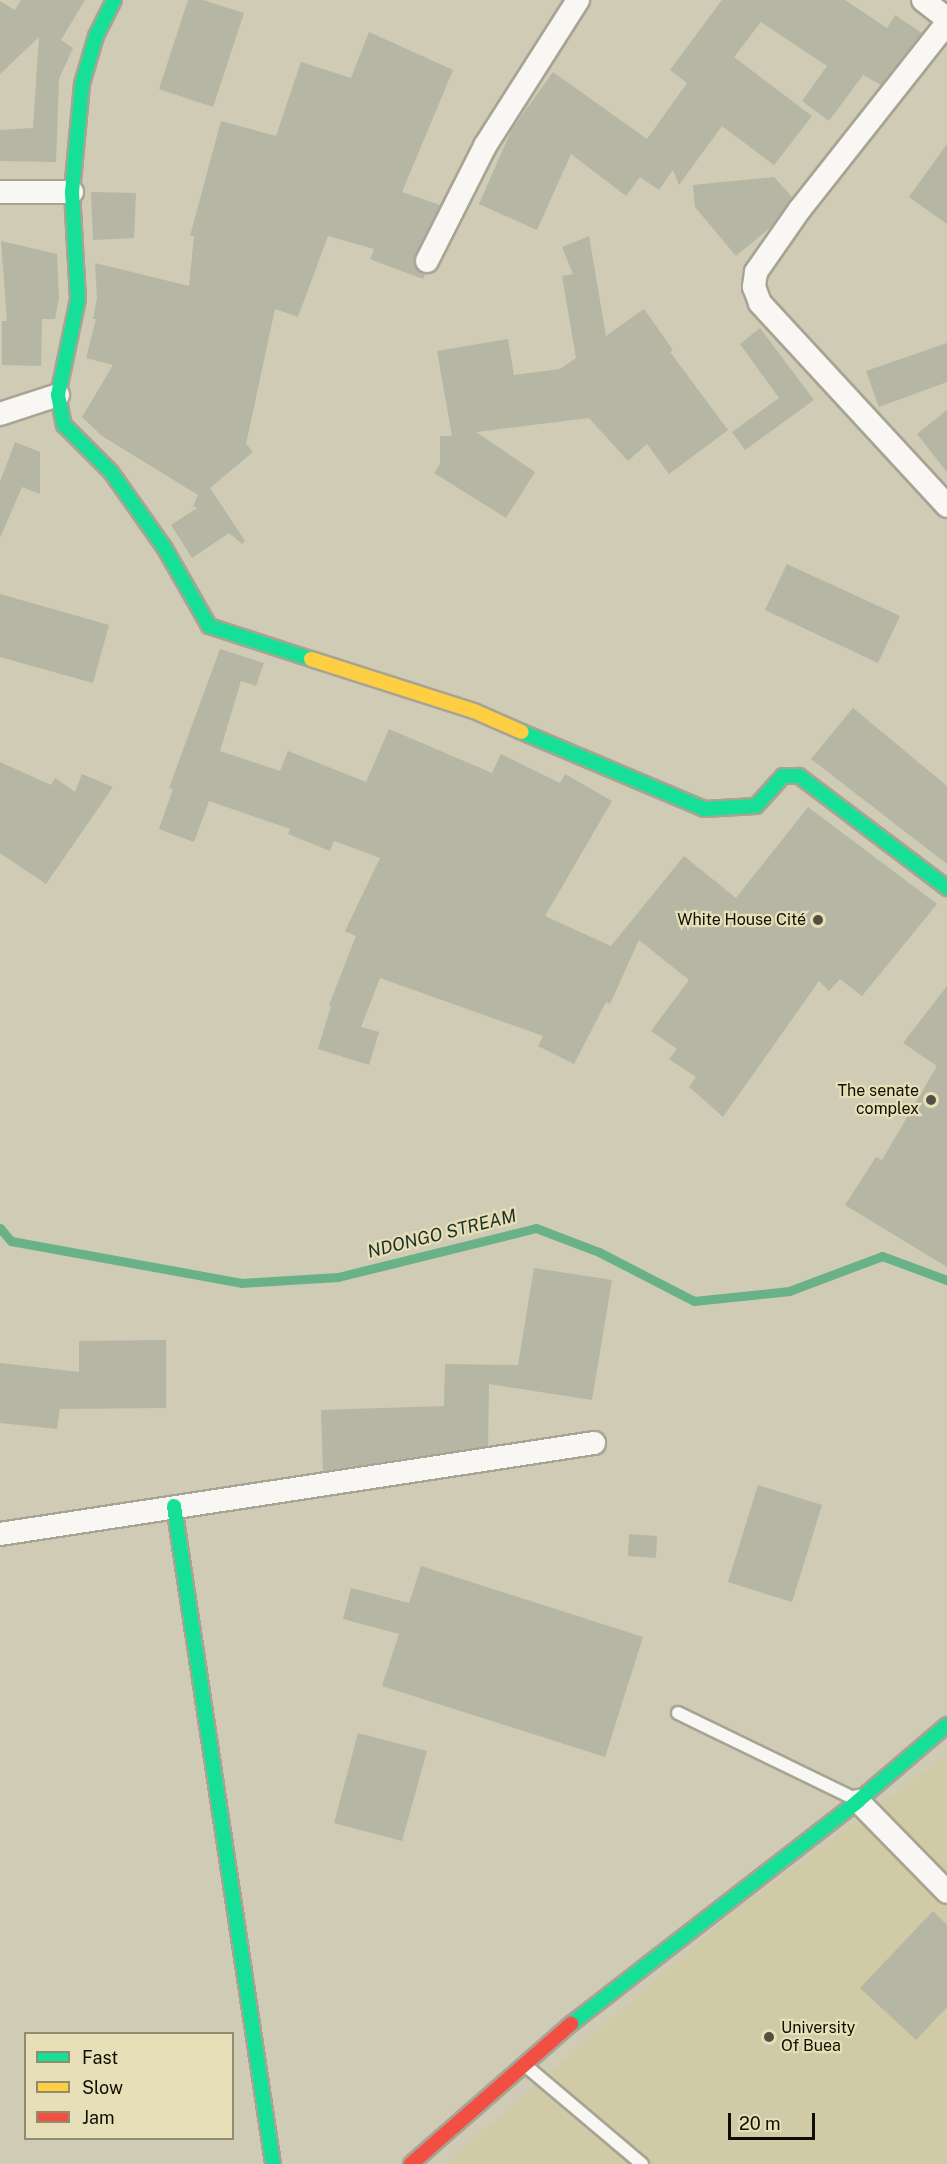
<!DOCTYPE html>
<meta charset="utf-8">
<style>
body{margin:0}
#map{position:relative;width:947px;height:2164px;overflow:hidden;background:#cfcbb5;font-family:"Public Sans",sans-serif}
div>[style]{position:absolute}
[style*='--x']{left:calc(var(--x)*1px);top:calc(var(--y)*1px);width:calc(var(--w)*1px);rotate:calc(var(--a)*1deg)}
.built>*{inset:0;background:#d1caa6}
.stream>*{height:9px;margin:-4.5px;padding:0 4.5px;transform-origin:4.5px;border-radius:4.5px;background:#69b287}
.building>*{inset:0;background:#b5b6a4}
.roads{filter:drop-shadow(2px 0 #a7a493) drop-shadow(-2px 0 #a7a493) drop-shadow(0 2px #a7a493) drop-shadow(0 -2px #a7a493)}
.lane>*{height:12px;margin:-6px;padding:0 6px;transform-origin:6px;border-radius:6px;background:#f8f7f4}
.street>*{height:22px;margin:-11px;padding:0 11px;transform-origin:11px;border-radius:11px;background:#f8f7f4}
.fast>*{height:14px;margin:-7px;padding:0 7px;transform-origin:7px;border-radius:7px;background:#16e098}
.slow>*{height:14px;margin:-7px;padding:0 7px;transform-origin:7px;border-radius:7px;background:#ffcf43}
.jam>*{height:14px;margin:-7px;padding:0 7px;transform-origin:7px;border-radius:7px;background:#f24e42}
.dots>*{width:16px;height:16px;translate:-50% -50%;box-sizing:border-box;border:3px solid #e7dfb7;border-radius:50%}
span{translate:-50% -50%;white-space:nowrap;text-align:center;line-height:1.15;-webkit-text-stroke:4.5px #e7dfb7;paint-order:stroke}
.poi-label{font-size:16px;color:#100d02}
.right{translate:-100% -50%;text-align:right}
.left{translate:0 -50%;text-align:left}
.water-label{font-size:18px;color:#1a3124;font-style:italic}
.legend{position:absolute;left:24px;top:2032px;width:210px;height:108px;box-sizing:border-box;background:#e7dfb7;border:2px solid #918b6f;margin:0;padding:8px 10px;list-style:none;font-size:18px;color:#100d02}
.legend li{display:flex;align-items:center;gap:12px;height:30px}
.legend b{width:30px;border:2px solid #918b6f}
.scale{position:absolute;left:728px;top:2113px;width:87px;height:27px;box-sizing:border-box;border:3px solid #100d02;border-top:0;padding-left:8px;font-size:18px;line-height:21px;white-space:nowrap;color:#100d02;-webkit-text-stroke:4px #e7dfb7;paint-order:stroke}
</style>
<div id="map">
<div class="built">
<div style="clip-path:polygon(947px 1755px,947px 2164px,446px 2164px,736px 1910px)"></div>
</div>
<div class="stream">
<div style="--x:0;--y:1228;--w:17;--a:50"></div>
<div style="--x:11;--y:1241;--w:234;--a:10.3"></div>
<div style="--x:241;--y:1283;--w:97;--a:-3.5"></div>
<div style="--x:338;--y:1277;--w:204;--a:-13.9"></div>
<div style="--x:536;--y:1228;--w:67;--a:20.9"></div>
<div style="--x:599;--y:1252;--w:107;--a:27.3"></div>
<div style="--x:694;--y:1301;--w:96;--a:-6"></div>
<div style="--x:789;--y:1291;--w:99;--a:-20.6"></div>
<div style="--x:882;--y:1256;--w:69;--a:20.3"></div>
</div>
<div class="building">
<div style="clip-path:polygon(21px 0,85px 0,61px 40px,73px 48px,59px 79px,56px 162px,0 161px,0 130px,33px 128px,39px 37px,0 74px,0 1px,15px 10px)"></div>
<div style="clip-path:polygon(188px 0,203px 0,244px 13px,213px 107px,159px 89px)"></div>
<div style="clip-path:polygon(722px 0,845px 0,887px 28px,895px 15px,922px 33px,881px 85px,863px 75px,829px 121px,802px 101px,827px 66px,761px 22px,734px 57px,812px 116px,774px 165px,722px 126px,679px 185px,673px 170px,659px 190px,640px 177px,626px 196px,571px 154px,537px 230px,479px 204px,512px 129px,553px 72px,647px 139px,687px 83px,670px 70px)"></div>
<div style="clip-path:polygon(369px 32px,453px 70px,402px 192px,440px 205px,415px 255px,415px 268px,425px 274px,423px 279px,370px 259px,374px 249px,328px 236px,298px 317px,275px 309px,246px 444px,253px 452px,210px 488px,245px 541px,242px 544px,229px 533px,192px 558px,171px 525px,197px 508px,193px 506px,198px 495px,102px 436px,82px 417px,113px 365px,86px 358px,96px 319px,93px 319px,97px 298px,95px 263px,189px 286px,194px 236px,190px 236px,221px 121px,276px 136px,301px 62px,351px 78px)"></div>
<div style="clip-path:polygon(947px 144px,947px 224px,909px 197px)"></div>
<div style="clip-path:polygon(774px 177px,792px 197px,771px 227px,736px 256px,695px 207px,693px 185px)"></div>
<div style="clip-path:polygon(91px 192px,136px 193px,134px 238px,93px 240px)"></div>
<div style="clip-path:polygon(589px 236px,606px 336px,644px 309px,673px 350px,670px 352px,728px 430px,669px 474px,647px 444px,628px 461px,589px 418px,476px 432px,535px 472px,506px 518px,434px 473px,440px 464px,440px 436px,452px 436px,437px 351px,508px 339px,514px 375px,560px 369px,576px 358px,562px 276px,573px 274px,562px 247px)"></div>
<div style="clip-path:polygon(1px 241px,57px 254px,59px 298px,55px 319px,42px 319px,41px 366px,2px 365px,2px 321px,7px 321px)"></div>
<div style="clip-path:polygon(760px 328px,814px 400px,745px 450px,732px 432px,779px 398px,740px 344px)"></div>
<div style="clip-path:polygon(947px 343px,947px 382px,879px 407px,866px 371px)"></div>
<div style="clip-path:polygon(947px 410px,947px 472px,917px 434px)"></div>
<div style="clip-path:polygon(15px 442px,40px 452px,40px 494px,22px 487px,0 538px,0 482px)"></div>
<div style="clip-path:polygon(787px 564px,900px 616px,878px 663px,765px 610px)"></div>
<div style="clip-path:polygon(0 594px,109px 625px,93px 683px,0 657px)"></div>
<div style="clip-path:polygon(220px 649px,264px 663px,256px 686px,241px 681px,220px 751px,280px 771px,288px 751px,366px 782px,389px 729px,492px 773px,501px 754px,560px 783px,565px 774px,612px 801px,545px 916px,611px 946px,684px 856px,736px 898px,808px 807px,937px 904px,862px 996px,840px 979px,829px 991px,819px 981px,723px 1117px,689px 1087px,696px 1077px,669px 1059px,677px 1049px,651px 1031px,689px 980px,639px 940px,610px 1004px,606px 1002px,574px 1064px,538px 1046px,543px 1036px,380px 978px,361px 1027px,379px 1032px,369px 1065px,318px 1049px,331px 1006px,329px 1005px,356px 936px,345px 931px,380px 858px,334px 841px,330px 851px,288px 834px,290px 829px,209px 801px,194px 842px,159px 829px,173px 789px,169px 788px)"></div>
<div style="clip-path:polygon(853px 708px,947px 786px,947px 864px,811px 759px)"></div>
<div style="clip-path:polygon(0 762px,51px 785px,55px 778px,75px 792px,82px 774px,113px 787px,46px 884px,0 853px)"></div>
<div style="clip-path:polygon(947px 986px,947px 1267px,845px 1205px,876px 1157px,882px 1160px,937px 1066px,903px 1043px)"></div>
<div style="clip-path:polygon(534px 1268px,612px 1280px,592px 1400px,489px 1384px,488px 1446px,323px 1471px,321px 1410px,444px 1406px,445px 1364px,518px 1365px)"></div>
<div style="clip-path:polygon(166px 1340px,166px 1408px,60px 1409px,57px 1429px,0 1423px,0 1363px,79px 1372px,79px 1341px)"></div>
<div style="clip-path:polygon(758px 1485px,822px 1505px,792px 1602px,728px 1582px)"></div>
<div style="clip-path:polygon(629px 1534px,657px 1536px,656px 1558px,628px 1556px)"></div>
<div style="clip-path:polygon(421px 1566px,643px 1637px,605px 1757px,382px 1686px,399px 1634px,343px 1619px,351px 1588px,409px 1603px)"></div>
<div style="clip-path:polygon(358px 1733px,427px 1751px,402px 1841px,334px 1823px)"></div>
<div style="clip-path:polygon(933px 1911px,947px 1925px,947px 2007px,916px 2040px,860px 1988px)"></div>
</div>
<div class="roads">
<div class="lane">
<div style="--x:678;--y:1713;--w:197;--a:25.9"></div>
<div style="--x:526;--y:2066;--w:152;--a:40.2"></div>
</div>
<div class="street">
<div style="--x:923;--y:0;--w:31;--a:38"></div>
<div style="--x:947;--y:23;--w:237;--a:128.3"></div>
<div style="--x:800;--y:209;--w:77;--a:124.9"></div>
<div style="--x:756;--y:272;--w:15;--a:98"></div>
<div style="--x:754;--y:287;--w:17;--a:69"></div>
<div style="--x:760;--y:303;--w:276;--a:47.3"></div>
<div style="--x:0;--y:192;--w:72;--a:0"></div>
<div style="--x:427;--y:261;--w:129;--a:-63.2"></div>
<div style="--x:485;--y:146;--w:173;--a:-57.5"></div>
<div style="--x:0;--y:414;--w:61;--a:-18.1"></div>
<div style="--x:0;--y:1534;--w:601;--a:-8.71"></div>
<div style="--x:858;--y:1801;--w:127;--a:45.6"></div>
</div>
<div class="fast">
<div style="--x:114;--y:0;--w:40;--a:116.6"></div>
<div style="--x:96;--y:36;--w:50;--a:106.3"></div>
<div style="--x:82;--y:84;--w:108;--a:95.3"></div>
<div style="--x:72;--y:192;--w:107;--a:86.8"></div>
<div style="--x:78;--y:299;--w:98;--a:101.8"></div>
<div style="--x:58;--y:395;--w:31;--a:79"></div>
<div style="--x:64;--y:425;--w:66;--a:45"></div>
<div style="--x:111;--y:472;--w:92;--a:54.8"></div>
<div style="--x:164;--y:547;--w:91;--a:60.3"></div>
<div style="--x:209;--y:626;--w:107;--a:17.9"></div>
<div style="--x:522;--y:732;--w:198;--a:22.9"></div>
<div style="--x:704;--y:809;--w:52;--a:-3.3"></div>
<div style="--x:756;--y:806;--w:40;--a:-48"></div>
<div style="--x:783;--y:776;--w:16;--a:0"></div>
<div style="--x:799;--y:776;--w:186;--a:37.1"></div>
<div style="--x:174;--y:1506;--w:665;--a:81.44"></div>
<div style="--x:571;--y:2024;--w:363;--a:-37.8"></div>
<div style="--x:858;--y:1801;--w:117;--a:-40.5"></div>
</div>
<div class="slow">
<div style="--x:311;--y:659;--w:171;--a:17.7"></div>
<div style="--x:474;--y:711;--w:52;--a:23.6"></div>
</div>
<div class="jam">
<div style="--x:411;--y:2164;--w:213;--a:-41.2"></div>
</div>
</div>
<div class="dots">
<div style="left:818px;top:920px;background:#535041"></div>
<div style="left:931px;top:1100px;background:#535041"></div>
<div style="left:769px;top:2037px;background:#535041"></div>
</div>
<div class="poi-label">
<span class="right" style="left:806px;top:920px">White House Cité</span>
<span class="right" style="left:919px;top:1100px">The senate<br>complex</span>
<span class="left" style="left:781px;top:2037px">University<br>Of Buea</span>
</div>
<div class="water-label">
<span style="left:442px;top:1234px;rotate:-14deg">NDONGO STREAM</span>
</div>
<ul class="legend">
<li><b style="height:8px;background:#16e098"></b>Fast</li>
<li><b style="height:8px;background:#ffcf43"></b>Slow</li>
<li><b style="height:8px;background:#f24e42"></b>Jam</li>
</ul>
<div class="scale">20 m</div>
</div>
